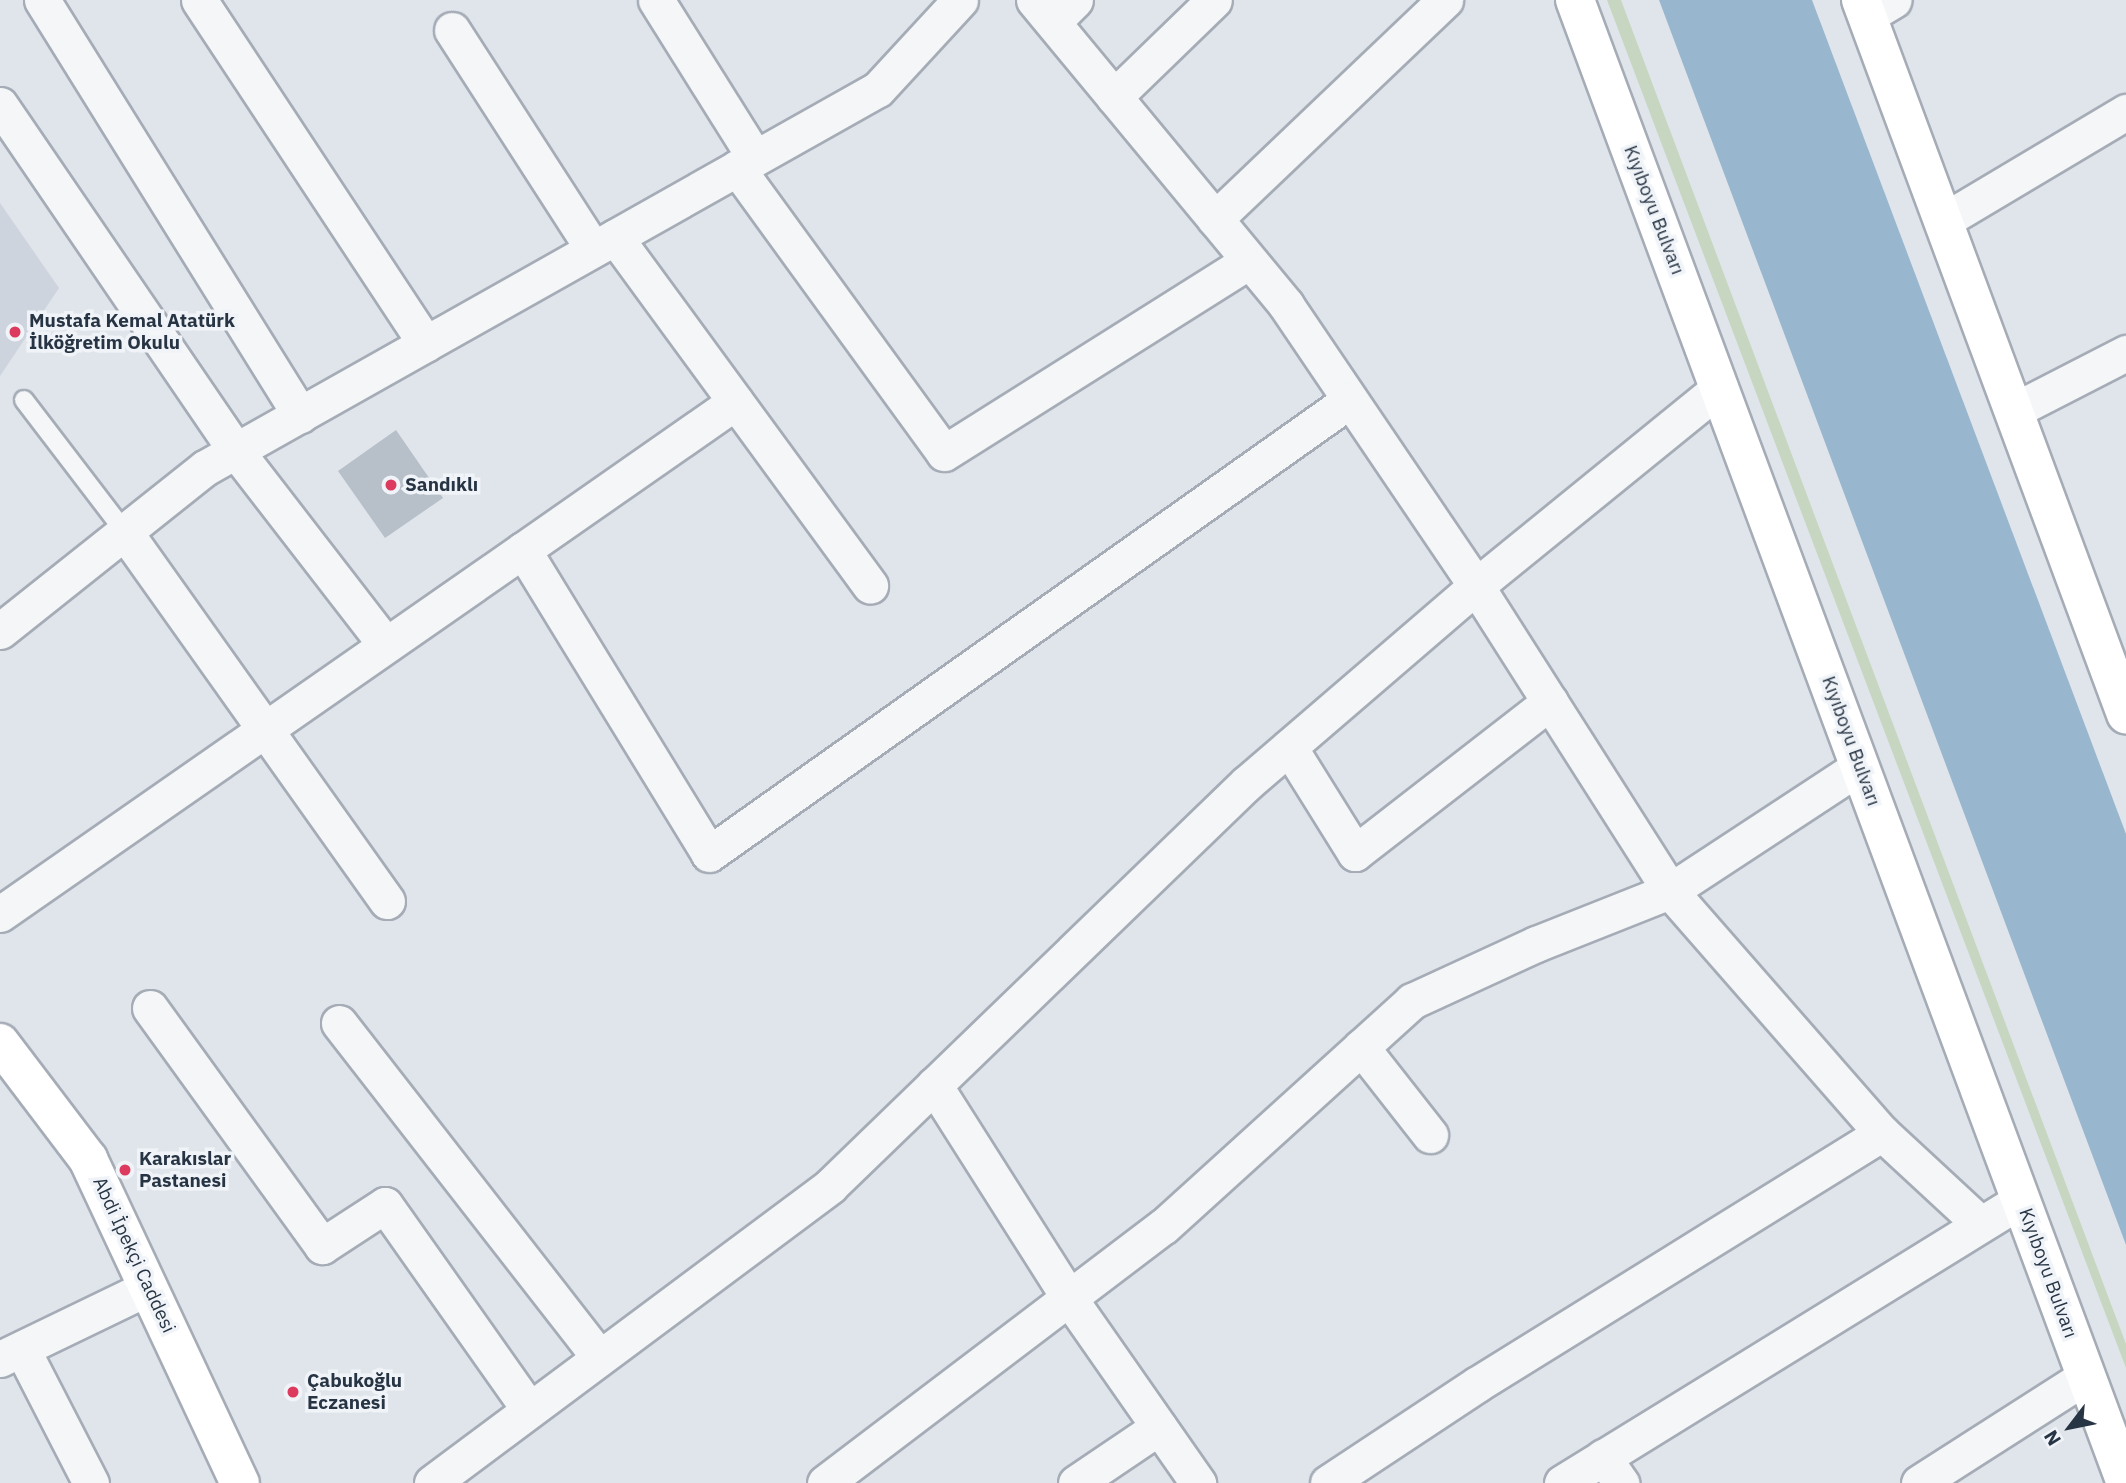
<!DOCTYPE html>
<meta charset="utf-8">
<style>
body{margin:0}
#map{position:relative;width:2126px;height:1483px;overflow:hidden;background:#e0e5eb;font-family:"IBM Plex Sans",sans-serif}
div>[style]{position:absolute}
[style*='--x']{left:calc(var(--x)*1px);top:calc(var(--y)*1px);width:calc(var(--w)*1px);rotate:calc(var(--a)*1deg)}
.built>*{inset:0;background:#ced4dd}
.green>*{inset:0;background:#c7d6c1}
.water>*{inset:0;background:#98b6ce}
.building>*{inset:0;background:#b7bfc9}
.roads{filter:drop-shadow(2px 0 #a5acb6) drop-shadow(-2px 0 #a5acb6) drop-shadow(0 2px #a5acb6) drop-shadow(0 -2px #a5acb6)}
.lane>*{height:18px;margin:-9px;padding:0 9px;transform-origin:9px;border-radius:9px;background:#f4f6f8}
.street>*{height:35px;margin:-17.5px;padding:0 17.5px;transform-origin:17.5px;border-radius:17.5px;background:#f4f6f8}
.secondary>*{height:38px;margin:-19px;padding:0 19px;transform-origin:19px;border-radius:19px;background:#fff}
.primary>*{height:38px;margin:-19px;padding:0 19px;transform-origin:19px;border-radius:19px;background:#fff}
.dots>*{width:19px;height:19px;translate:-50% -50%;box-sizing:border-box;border:4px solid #f0f4f8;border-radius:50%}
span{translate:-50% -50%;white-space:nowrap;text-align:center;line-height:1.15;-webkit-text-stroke:7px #f0f4f8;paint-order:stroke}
.street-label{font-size:19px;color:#273444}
.poi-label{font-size:19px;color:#273444;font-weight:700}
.left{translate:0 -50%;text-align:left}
.north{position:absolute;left:2035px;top:1392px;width:70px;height:70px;-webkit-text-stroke:5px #f0f4f8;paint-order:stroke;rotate:238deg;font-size:19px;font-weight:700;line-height:28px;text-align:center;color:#273444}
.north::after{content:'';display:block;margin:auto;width:24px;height:32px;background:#273444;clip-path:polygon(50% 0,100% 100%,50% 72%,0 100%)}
</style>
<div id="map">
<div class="built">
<div style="clip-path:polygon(0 203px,59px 288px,0 376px)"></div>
</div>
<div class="green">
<div style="clip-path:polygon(1607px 0,1621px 0,2126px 1344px,2126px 1368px)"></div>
</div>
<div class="water">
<div style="clip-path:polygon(1659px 0,1812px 0,2126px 834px,2126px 1245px)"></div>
</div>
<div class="building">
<div style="clip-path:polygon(396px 430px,443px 498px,385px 538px,338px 471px)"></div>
</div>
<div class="roads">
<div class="lane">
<div style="--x:24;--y:400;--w:165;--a:52.6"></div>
</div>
<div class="street">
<div style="--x:42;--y:0;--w:489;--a:58.1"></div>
<div style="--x:199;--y:0;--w:412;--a:56.6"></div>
<div style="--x:656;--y:0;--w:186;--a:57.9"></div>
<div style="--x:1034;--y:0;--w:396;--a:50.4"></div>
<div style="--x:1286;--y:305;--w:339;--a:55.9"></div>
<div style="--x:1476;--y:586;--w:361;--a:57.5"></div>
<div style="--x:1670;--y:891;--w:322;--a:48.8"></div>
<div style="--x:1882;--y:1133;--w:131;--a:42.8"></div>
<div style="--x:1867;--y:16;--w:31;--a:-31"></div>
<div style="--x:1053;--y:22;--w:31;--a:-45"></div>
<div style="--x:452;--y:30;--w:260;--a:57.2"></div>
<div style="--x:1114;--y:97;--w:139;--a:-44.1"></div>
<div style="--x:0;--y:105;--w:419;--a:55.7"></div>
<div style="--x:236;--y:451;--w:245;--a:52.3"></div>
<div style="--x:737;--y:168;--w:352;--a:54"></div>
<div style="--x:944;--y:453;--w:360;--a:-32.2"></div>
<div style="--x:1215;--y:219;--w:318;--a:-43.6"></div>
<div style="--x:1943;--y:221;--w:213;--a:-30.8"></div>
<div style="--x:615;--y:237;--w:432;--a:53.8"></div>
<div style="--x:2013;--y:411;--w:127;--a:-27.2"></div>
<div style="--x:124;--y:531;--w:454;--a:54.6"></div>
<div style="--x:523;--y:550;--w:259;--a:-34.9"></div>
<div style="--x:0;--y:631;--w:262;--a:-38.5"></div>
<div style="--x:205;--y:468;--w:772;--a:-29.39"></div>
<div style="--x:878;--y:89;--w:121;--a:-47.3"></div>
<div style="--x:1289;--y:747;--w:125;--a:58.1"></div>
<div style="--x:1355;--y:853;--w:247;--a:-37.8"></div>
<div style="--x:0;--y:914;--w:637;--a:-34.84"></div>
<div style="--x:523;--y:550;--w:356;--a:58.5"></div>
<div style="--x:709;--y:854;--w:785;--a:-35.31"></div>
<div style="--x:150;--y:1008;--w:294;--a:54.1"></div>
<div style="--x:322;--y:1246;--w:75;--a:-33.1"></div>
<div style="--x:385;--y:1205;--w:250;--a:54.8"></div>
<div style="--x:339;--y:1023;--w:423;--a:52.1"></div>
<div style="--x:1361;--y:1047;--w:112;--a:51.9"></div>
<div style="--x:934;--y:1085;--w:252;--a:57.6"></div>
<div style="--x:1069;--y:1298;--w:226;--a:55.1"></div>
<div style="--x:22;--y:1349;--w:151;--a:62.8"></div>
<div style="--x:0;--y:1359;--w:165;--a:-25.8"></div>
<div style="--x:1603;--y:1457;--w:32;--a:55"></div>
<div style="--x:432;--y:1483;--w:497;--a:-36.7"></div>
<div style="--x:830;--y:1186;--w:580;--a:-44.02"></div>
<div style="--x:1247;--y:783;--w:302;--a:-40.7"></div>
<div style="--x:1476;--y:586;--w:314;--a:-39.1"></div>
<div style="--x:825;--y:1483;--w:425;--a:-37.2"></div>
<div style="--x:1164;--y:1226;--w:335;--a:-42.2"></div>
<div style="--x:1412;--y:1001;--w:136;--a:-24.7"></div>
<div style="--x:1536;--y:944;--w:144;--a:-21.6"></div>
<div style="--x:1670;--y:891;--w:227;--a:-33.3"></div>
<div style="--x:1076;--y:1483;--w:100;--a:-34"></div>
<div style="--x:1328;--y:1483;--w:178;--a:-33.5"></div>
<div style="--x:1476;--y:1385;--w:478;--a:-31.8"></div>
<div style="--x:1562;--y:1483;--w:539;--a:-31.66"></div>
<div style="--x:1919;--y:1483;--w:198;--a:-32.6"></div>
</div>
<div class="secondary">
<div style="--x:0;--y:1043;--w:146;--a:52.8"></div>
<div style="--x:88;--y:1159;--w:358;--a:64.9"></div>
</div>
<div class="primary">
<div style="--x:1575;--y:0;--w:1582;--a:69.62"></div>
<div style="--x:1861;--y:0;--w:762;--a:69.64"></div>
</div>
</div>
<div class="dots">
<div style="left:15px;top:332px;background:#dc3a5e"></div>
<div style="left:391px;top:485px;background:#dc3a5e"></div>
<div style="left:125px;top:1170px;background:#dc3a5e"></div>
<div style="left:293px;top:1392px;background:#dc3a5e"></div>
</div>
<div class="street-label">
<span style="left:1654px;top:210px;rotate:69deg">Kıyıboyu Bulvarı</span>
<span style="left:1851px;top:741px;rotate:70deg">Kıyıboyu Bulvarı</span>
<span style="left:134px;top:1255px;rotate:65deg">Abdi İpekçi Caddesi</span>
<span style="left:2048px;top:1273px;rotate:70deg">Kıyıboyu Bulvarı</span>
</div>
<div class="poi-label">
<span class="left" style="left:29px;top:332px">Mustafa Kemal Atatürk<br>İlköğretim Okulu</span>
<span class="left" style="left:405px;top:485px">Sandıklı</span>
<span class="left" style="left:139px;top:1170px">Karakıslar<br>Pastanesi</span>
<span class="left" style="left:307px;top:1392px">Çabukoğlu<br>Eczanesi</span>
</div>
<div class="north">N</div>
</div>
